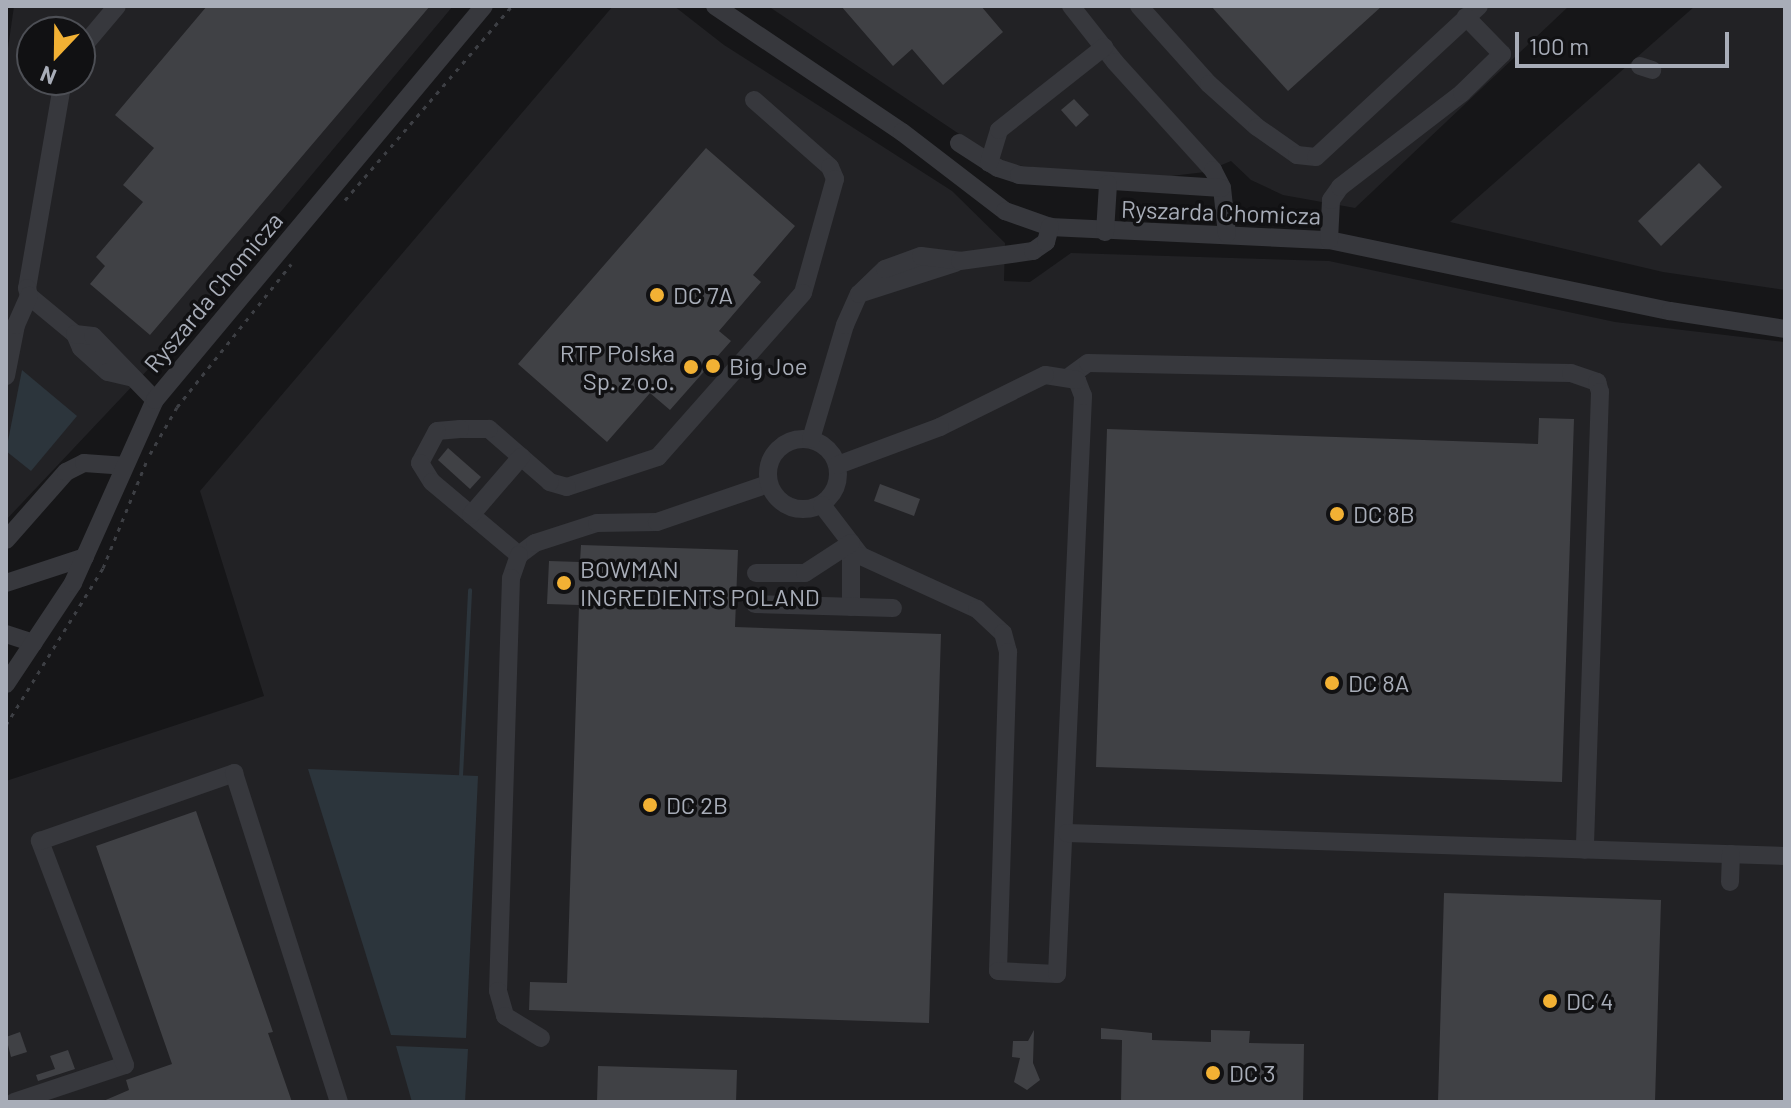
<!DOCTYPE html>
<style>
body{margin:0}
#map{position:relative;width:1791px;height:1108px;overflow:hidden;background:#161618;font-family:Barlow,sans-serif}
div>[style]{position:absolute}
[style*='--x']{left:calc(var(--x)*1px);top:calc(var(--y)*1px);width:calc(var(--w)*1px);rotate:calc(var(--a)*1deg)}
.built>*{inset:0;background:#222225}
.water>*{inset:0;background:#2c353c}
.stream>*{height:4px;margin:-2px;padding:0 2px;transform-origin:2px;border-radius:2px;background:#2c353c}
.building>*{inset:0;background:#404145}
.path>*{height:3px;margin-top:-1.5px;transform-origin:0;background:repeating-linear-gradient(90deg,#3d3f44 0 4px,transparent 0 10px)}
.minor>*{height:18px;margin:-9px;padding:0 9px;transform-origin:9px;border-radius:9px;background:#37383d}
.minor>.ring{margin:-9px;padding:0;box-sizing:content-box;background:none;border:18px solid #37383d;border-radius:50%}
.dots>*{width:22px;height:22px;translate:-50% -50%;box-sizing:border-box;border:4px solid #111113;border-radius:50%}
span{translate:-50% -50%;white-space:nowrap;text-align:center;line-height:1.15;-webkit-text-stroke:7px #111113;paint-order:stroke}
.street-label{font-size:24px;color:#a8adb8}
.poi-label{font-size:24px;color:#a8adb8}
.left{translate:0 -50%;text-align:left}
.right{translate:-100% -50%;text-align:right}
.frame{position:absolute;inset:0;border:8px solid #a8adb8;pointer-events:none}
.north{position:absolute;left:16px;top:16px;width:80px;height:80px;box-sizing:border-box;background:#111113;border:2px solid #4d4f55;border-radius:50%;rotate:202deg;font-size:22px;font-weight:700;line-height:32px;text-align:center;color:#a8adb8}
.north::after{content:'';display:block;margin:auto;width:28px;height:36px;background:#f2b134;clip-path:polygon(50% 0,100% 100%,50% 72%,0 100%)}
.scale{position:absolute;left:1515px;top:32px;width:214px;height:36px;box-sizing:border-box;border:4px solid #a8adb8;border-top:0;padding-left:10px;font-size:24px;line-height:28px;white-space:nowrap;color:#a8adb8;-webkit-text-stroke:6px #111113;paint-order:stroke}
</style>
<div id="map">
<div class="built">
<div style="clip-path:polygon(evenodd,14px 6px,453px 6px,155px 362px,6px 520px,6px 62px,14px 6px,32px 32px,80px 32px,80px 80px,32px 80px,32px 32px)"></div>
<div style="clip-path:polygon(613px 6px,674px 6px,724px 45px,952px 191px,1005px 243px,1004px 281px,1030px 282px,1071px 253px,1329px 261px,1615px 322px,1785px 342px,1785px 1102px,6px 1102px,6px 781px,264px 696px,200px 491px)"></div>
<div style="clip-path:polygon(768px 6px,1569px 6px,1355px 208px,1283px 195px,1251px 180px,1231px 161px,1205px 172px,1146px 179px,1004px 164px)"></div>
<div style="clip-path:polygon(1695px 6px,1785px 6px,1785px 290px,1663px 272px,1450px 222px)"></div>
</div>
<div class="water">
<div style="clip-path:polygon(22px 370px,77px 416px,31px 471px,6px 451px)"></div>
<div style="clip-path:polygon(308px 769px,478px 776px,466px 1038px,391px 1035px)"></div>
<div style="clip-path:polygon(396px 1046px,468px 1049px,465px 1102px,412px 1102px)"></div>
</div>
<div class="stream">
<div style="--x:461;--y:776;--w:186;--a:-87.2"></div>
</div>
<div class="building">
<div style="clip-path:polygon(207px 6px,430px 6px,150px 335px,90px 284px,105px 266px,96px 257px,143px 202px,123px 185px,154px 148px,115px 115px)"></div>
<div style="clip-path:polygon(841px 6px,981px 6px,1003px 32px,943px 85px,912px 49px,893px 66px)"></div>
<div style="clip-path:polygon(1211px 6px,1382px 6px,1288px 91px)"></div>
<div style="clip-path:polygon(1074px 99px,1089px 115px,1076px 127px,1061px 110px)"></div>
<div style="clip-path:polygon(706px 148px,795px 226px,753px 275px,761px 282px,719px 331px,731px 341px,670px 410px,650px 393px,607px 442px,518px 364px)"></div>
<div style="clip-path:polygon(1699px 163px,1722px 187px,1661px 246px,1638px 221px)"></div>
<div style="clip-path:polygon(1539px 418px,1574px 419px,1562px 782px,1096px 767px,1107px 429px,1538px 444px)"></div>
<div style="clip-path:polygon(448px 448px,481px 477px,470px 489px,438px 460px)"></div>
<div style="clip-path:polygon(880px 484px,920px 499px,914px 516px,874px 501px)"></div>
<div style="clip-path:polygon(581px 545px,738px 550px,735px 627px,941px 634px,929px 1023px,529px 1010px,530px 982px,567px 983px,579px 605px,547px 604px,549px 561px,580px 562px)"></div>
<div style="clip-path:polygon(196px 811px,273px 1032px,268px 1033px,292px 1102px,101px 1102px,129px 1090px,126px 1080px,172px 1064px,96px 846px)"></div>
<div style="clip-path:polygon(1444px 893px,1661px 900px,1655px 1102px,1438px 1102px)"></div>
<div style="clip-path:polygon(1101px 1028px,1152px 1033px,1152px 1040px,1211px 1042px,1211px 1030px,1250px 1031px,1249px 1043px,1304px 1044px,1303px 1102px,1121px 1102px,1122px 1040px,1101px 1039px)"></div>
<div style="clip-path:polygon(1034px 1030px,1033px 1063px,1040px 1080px,1027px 1090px,1014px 1082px,1020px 1058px,1012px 1057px,1013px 1041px,1028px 1041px)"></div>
<div style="clip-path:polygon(20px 1032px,27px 1052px,11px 1057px,6px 1037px)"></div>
<div style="clip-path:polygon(68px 1050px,75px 1069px,38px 1081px,36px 1075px,55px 1069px,50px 1056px)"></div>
<div style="clip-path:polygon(598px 1066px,737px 1070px,736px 1102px,597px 1102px)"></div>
</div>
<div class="path">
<div style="--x:345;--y:200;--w:256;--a:-49.3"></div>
<div style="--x:150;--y:454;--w:54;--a:-60.1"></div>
<div style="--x:177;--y:407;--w:183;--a:-51.4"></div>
<div style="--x:6;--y:725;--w:185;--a:-58.3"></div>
<div style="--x:103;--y:568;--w:117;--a:-67.8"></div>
</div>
<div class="minor">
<div style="--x:715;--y:6;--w:225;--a:34"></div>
<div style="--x:902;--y:132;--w:130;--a:37.5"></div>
<div style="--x:1005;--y:211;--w:48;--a:19.6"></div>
<div style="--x:1050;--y:227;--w:279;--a:2.7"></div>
<div style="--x:1329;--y:240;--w:348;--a:11.8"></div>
<div style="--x:1670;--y:311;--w:116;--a:8.9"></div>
<div style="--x:1071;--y:6;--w:71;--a:51.8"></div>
<div style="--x:1115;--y:62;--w:146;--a:47.8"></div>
<div style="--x:1213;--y:170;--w:20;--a:63"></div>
<div style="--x:1222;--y:188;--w:46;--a:83.8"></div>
<div style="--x:1139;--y:6;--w:105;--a:48.1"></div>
<div style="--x:1209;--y:84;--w:64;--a:41.9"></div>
<div style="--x:1257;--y:127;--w:49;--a:35"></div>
<div style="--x:1297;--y:155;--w:19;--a:6"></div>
<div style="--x:1316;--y:157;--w:222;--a:-42.8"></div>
<div style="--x:80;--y:50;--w:57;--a:-49.9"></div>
<div style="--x:1640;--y:66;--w:13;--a:18"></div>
<div style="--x:63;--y:80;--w:211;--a:99.8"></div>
<div style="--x:27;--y:288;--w:8;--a:76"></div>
<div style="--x:29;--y:296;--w:60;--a:39.6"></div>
<div style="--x:75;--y:334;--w:15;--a:67"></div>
<div style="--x:81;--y:348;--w:36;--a:42"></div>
<div style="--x:108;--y:372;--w:22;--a:13"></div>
<div style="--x:754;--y:100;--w:101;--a:41.4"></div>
<div style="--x:830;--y:167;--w:13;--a:67"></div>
<div style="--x:835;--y:179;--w:118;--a:105.7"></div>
<div style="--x:803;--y:293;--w:219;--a:131.5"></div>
<div style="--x:658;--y:457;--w:96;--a:161.8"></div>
<div style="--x:567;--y:487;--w:18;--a:-164"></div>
<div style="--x:550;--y:482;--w:81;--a:-139"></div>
<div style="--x:489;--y:429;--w:29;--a:180"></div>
<div style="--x:460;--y:429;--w:23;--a:175"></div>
<div style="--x:437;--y:431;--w:36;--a:118"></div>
<div style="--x:420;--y:463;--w:22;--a:58"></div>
<div style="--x:432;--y:482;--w:114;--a:40"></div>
<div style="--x:519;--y:555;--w:20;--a:-37"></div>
<div style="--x:535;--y:543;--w:65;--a:-17.9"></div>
<div style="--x:597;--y:523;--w:60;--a:-1"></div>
<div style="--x:657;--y:522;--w:117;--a:-18.9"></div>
<div style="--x:959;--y:143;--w:46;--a:32.7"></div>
<div style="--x:998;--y:168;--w:22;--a:18"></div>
<div style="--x:1019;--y:175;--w:203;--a:3.7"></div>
<div style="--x:989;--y:163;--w:34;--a:-73"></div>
<div style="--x:999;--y:130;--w:134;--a:-38.3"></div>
<div style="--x:1105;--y:232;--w:48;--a:-86.4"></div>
<div style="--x:1329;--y:240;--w:40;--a:-87.1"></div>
<div style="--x:1331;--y:200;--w:16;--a:-55"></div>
<div style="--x:1340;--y:187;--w:154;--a:-37.6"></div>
<div style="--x:1462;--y:93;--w:56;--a:-44.3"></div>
<div style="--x:1502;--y:54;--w:52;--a:-134.2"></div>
<div style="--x:862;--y:293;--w:98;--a:-17.9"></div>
<div style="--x:75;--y:334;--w:18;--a:6"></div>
<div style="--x:93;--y:336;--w:89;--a:45.9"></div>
<div style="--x:6;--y:376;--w:52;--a:-78.9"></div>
<div style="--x:16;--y:325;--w:32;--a:-66"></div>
<div style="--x:1070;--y:376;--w:22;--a:-36"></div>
<div style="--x:1088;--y:363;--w:483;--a:1.2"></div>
<div style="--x:1571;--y:373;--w:28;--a:19"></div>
<div style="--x:1597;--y:382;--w:10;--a:73"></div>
<div style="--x:1600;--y:392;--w:458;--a:91.9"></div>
<div class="ring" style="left:768px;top:439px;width:52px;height:52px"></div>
<div style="--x:811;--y:439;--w:119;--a:-73.4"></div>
<div style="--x:845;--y:325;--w:34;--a:-66"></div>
<div style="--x:859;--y:294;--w:36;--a:-44"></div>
<div style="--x:885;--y:269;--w:38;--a:-20"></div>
<div style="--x:921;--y:256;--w:39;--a:7"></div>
<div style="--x:960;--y:261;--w:74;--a:-7.8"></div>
<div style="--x:1033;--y:251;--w:16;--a:-35"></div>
<div style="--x:1046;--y:242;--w:16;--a:-75"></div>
<div style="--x:822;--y:505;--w:64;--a:52.6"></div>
<div style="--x:861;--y:556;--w:128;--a:24.6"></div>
<div style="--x:977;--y:609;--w:35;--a:43"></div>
<div style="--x:1003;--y:633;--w:20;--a:75"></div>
<div style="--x:1008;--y:652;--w:319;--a:91.8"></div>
<div style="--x:998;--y:971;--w:59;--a:2.9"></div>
<div style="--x:1057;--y:974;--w:579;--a:-87.42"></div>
<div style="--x:1083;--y:396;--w:17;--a:-111"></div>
<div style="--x:1077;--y:380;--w:32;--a:-171"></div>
<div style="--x:1045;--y:375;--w:117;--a:153.7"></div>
<div style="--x:940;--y:427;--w:109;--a:159.6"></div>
<div style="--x:471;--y:515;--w:77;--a:-49.2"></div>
<div style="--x:6;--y:540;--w:91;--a:-48.6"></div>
<div style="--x:66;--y:472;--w:20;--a:-27"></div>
<div style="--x:84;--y:463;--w:39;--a:4"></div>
<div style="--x:851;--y:543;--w:64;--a:90"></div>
<div style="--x:519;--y:555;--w:24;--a:109"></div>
<div style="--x:511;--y:578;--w:413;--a:91.8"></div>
<div style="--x:498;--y:991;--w:26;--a:74"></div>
<div style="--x:505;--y:1016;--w:42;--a:31.4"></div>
<div style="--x:756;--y:573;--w:49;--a:0"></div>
<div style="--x:805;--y:573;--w:55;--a:-33.1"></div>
<div style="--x:6;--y:583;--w:83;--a:-18.2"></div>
<div style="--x:755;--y:604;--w:138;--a:1.7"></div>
<div style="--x:6;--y:634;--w:29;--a:18"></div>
<div style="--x:6;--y:684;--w:121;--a:-56.4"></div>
<div style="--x:73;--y:583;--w:201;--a:-65.9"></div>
<div style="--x:155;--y:400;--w:513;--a:-50.14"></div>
<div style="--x:1067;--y:833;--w:718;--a:1.83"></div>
<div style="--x:1730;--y:882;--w:28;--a:-88"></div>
<div style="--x:14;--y:1102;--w:117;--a:-18.4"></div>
<div style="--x:125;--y:1065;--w:240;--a:-110.8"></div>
<div style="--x:40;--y:841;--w:206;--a:-19.3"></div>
<div style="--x:234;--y:773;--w:345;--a:72.3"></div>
</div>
<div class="dots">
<div style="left:657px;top:295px;background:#f2b134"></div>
<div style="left:713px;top:366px;background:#f2b134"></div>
<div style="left:691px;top:367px;background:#f2b134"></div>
<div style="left:1337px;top:514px;background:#f2b134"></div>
<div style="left:564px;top:583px;background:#f2b134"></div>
<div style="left:1332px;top:683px;background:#f2b134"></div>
<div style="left:650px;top:805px;background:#f2b134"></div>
<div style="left:1550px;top:1001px;background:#f2b134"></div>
<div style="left:1213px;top:1073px;background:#f2b134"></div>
</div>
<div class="street-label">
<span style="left:1221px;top:212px;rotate:2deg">Ryszarda Chomicza</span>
<span style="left:213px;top:292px;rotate:-50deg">Ryszarda Chomicza</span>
</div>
<div class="poi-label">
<span class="left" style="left:673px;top:295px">DC 7A</span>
<span class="right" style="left:675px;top:367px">RTP Polska<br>Sp. z o.o.</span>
<span class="left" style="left:729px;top:366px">Big Joe</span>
<span class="left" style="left:1353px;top:514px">DC 8B</span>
<span class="left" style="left:580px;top:583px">BOWMAN<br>INGREDIENTS POLAND</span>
<span class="left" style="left:1348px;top:683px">DC 8A</span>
<span class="left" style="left:666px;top:805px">DC 2B</span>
<span class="left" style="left:1566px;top:1001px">DC 4</span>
<span class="left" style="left:1229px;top:1073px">DC 3</span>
</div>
<div class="frame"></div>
<div class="north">N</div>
<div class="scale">100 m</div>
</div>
